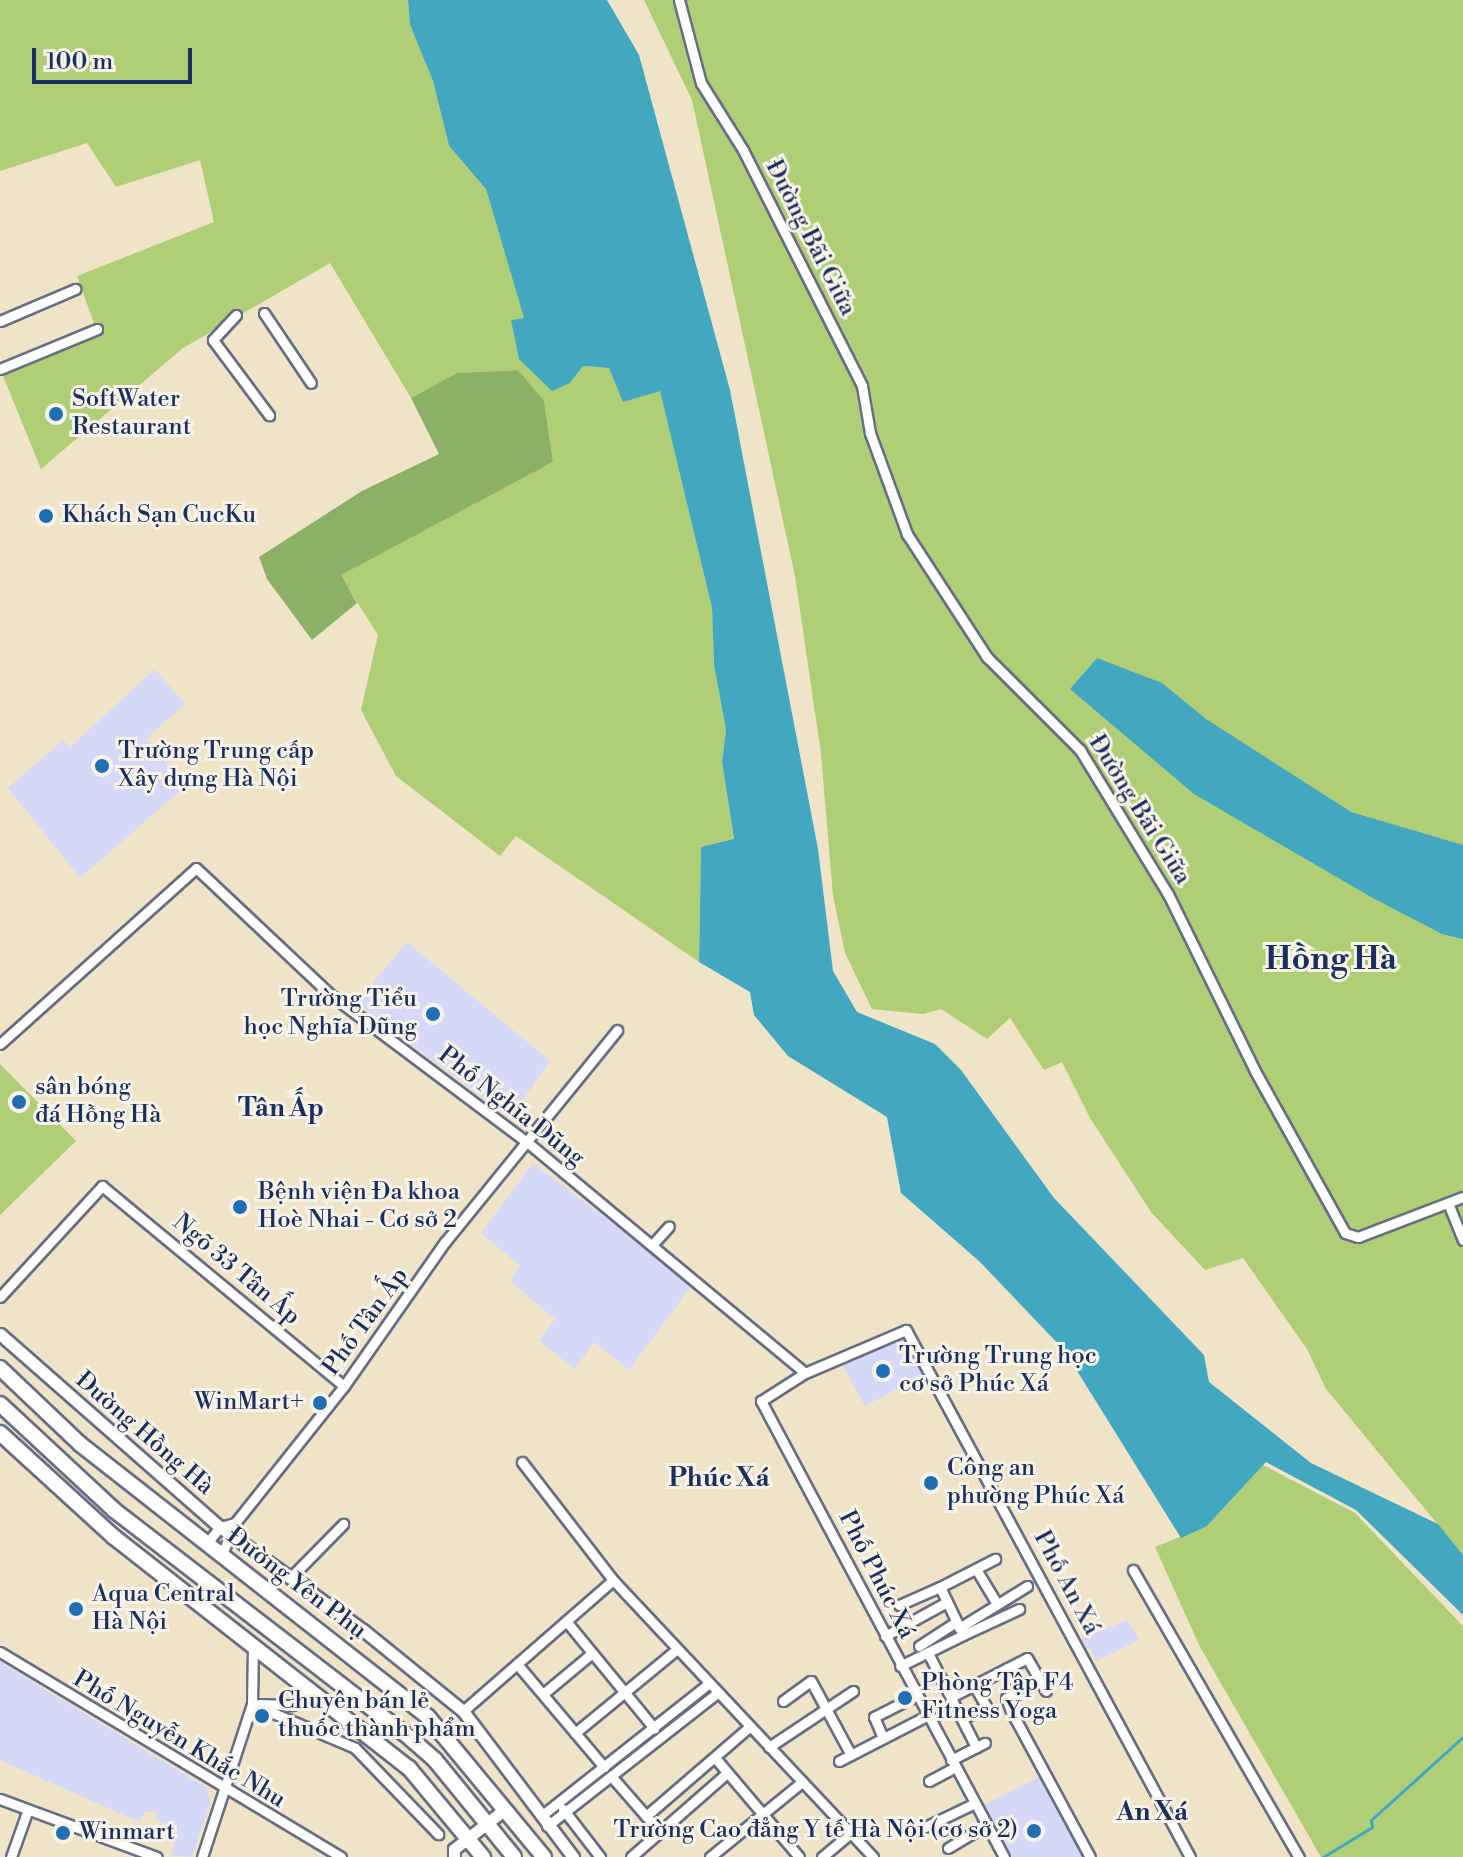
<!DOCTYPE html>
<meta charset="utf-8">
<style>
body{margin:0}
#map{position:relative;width:1463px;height:1857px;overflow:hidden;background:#f0e4c8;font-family:"Libre Bodoni",serif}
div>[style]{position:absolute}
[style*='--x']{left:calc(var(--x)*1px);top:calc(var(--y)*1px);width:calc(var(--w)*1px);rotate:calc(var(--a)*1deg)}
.built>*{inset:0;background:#d5d8f9}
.green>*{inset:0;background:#b0ce75}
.forest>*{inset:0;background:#8cb166}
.water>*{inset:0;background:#42a8c2}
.stream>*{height:3px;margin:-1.5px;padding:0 1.5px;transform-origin:1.5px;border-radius:1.5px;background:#42a8c2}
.roads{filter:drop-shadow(2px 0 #666e83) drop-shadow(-2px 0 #666e83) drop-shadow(0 2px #666e83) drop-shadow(0 -2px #666e83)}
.minor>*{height:9px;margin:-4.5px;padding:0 4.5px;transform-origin:4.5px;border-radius:4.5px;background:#fff}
.tertiary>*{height:11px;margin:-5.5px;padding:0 5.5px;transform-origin:5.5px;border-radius:5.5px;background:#fff}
.primary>*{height:14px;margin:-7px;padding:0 7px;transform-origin:7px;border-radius:7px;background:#fff}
.dots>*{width:22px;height:22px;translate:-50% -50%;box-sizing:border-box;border:4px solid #f7f3e8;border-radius:50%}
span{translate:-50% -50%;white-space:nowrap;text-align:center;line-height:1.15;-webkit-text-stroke:6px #f7f3e8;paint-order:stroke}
.street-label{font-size:24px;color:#1b2f5e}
.poi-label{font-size:24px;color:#1b2f5e}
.left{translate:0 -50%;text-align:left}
.right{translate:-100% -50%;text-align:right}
.neighbourhood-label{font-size:26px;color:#1b2f5e;font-weight:700}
.district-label{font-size:32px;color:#1b2f5e;font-weight:700}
.scale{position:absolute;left:32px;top:48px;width:160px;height:36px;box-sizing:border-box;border:4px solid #1b2f5e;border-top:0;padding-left:10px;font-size:24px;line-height:28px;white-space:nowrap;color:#1b2f5e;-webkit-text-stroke:6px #f7f3e8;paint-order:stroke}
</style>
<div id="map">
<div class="built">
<div style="clip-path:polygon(155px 669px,185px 704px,146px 739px,188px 784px,80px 878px,8px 788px,63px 740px,70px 747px)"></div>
<div style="clip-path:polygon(407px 942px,550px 1061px,510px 1118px,356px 1003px)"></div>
<div style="clip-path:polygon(533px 1163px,693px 1284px,629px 1370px,594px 1342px,575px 1369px,539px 1341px,555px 1319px,510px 1281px,520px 1266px,481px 1233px)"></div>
<div style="clip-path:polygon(901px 1334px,923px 1375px,865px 1406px,840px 1360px)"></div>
<div style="clip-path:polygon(1128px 1620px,1139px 1640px,1097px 1661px,1090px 1648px,1082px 1651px,1076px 1641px)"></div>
<div style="clip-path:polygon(0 1662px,205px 1787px,211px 1802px,192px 1857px,171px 1855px,178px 1830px,155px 1819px,157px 1811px,145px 1812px,139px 1822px,0 1760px)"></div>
<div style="clip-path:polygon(1043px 1775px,1086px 1857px,1010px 1857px,982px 1806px)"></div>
</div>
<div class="green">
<div style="clip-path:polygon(0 0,408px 0,410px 25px,433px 81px,449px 146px,486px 189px,525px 319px,511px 320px,570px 383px,583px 366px,609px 368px,660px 390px,712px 608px,714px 665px,726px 730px,722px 762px,734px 840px,701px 848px,699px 962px,516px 836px,500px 856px,396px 776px,361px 710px,378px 635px,340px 575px,553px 462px,544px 402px,518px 370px,457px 373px,411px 398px,330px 263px,183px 348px,41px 469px,3px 376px,96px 329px,77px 276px,214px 222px,200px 160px,116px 187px,87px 143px,0 171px)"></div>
<div style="clip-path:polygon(644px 0,1463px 0,1463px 1555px,1326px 1389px,1307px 1349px,1243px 1258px,1205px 1270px,1151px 1212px,1090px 1118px,1062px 1062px,1044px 1070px,1010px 1018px,987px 1039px,941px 1009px,923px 1014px,872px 1009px,845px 953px,833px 896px,821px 754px,795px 576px,692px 100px)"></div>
<div style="clip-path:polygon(0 1064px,76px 1141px,0 1215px)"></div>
<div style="clip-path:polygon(1263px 1465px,1355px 1513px,1463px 1626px,1463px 1857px,1321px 1857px,1200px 1647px,1155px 1547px,1207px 1526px)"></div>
</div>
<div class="forest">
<div style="clip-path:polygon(518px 370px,544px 401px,553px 462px,341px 575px,357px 603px,312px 640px,267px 579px,259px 557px,362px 491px,439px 454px,411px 398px,457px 373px)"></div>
</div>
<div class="water">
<div style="clip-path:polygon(408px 0,607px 0,639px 55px,730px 390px,818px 849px,833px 971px,857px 1012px,935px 1044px,961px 1070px,1054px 1198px,1204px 1355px,1209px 1382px,1311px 1463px,1438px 1524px,1463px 1555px,1463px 1615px,1356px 1510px,1266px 1462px,1207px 1526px,1181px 1538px,1064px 1350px,979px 1261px,901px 1193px,887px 1117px,788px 1056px,754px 1015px,750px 992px,699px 962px,701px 847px,734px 839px,722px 762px,726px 730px,714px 665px,712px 608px,660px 391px,623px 402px,609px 368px,583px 366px,570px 383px,552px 391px,519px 359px,511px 320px,524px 318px,486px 189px,449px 146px,433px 81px,410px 25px)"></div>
<div style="clip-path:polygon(1097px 658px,1162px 683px,1206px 719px,1351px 812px,1463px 845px,1463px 939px,1442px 934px,1371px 897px,1194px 794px,1070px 689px)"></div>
</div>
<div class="stream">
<div style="--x:1323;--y:1857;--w:57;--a:-31.5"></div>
<div style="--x:1372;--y:1827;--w:7;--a:-98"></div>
<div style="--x:1371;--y:1820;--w:124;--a:-42.1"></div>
</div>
<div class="roads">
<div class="minor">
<div style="--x:679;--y:0;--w:86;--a:75.2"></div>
<div style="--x:701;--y:83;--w:79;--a:57.9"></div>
<div style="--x:743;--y:150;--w:264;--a:63.2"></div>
<div style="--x:862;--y:386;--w:48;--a:80.3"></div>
<div style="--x:870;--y:433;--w:108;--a:69.9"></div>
<div style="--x:907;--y:534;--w:147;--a:57"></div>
<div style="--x:987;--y:657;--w:132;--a:45"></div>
<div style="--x:1080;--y:750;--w:169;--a:58.6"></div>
<div style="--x:1168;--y:894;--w:197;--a:63.8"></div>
<div style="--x:1255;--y:1071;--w:185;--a:60.9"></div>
<div style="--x:1345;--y:1233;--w:14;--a:17"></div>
<div style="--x:1358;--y:1237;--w:112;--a:-20.9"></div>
<div style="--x:264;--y:313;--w:84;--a:56.1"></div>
<div style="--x:236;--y:315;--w:34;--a:133"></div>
<div style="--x:213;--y:340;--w:94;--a:53.3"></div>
<div style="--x:0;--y:321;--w:82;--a:-23.1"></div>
<div style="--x:0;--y:369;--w:105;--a:-22.4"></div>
<div style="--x:0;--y:1044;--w:263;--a:-41.9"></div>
<div style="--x:196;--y:868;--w:185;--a:43.3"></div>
<div style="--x:331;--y:995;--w:245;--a:36.9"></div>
<div style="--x:527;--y:1142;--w:361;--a:39.7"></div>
<div style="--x:1448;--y:1203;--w:40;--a:68"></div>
<div style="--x:652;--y:1245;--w:25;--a:-48"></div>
<div style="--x:0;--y:1297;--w:151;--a:-47.4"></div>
<div style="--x:102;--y:1186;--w:314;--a:39.6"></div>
<div style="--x:522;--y:1462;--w:149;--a:52.4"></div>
<div style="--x:613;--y:1580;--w:380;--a:46.8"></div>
<div style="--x:207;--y:1543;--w:21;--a:-51"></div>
<div style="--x:220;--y:1527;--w:16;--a:-15"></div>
<div style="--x:222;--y:1554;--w:34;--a:-67"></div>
<div style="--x:235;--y:1523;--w:175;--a:-51.5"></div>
<div style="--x:344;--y:1386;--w:176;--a:-55"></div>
<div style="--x:445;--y:1242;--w:273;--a:-50.9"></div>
<div style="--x:976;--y:1569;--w:41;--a:59"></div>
<div style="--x:1133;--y:1570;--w:332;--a:60"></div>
<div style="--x:290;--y:1578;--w:76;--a:-45.5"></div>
<div style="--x:940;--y:1587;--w:62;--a:-27"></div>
<div style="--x:899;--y:1605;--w:45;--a:-23.7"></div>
<div style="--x:940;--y:1587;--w:53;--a:64.4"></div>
<div style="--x:963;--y:1635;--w:70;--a:153.8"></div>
<div style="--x:566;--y:1621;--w:139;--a:50.6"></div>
<div style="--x:959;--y:1628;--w:80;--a:-31.7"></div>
<div style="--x:963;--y:1635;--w:62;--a:-24.9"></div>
<div style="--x:885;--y:1636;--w:68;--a:-28.8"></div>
<div style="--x:919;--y:1646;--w:44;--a:-33"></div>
<div style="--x:0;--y:1652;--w:398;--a:31"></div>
<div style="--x:928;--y:1653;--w:106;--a:62.9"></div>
<div style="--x:517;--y:1664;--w:135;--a:49.8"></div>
<div style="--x:1007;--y:1668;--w:25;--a:61"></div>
<div style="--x:1019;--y:1690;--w:15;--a:148"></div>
<div style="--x:1006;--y:1698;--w:14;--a:69"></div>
<div style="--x:1011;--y:1711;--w:166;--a:61.6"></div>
<div style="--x:543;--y:1694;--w:62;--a:-39.8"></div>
<div style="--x:951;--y:1697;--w:85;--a:-27.2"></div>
<div style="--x:1027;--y:1658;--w:38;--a:60"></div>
<div style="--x:783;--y:1701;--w:34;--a:-36"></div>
<div style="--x:811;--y:1681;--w:84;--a:61.6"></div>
<div style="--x:252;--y:1704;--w:112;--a:23.1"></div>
<div style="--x:355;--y:1748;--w:120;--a:46"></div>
<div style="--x:259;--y:1704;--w:33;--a:2"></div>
<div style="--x:292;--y:1705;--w:28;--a:-15"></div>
<div style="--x:463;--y:1711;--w:199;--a:-41.1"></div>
<div style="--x:962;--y:1719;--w:27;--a:-28"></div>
<div style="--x:986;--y:1706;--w:24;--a:-120"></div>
<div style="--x:575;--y:1733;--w:131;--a:-39.4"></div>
<div style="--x:883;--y:1738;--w:23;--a:-113"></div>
<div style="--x:874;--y:1717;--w:48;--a:-27.1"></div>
<div style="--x:769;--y:1747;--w:101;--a:-33.7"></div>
<div style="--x:716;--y:1759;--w:128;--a:49.7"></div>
<div style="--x:951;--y:1760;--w:38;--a:-27"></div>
<div style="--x:839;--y:1761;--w:100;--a:-27.3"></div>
<div style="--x:611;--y:1776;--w:74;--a:48.8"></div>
<div style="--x:929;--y:1781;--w:30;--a:-28"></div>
<div style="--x:0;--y:1799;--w:167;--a:20.3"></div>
<div style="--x:563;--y:1809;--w:61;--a:52.4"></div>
<div style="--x:541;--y:1816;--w:213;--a:-38.3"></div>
<div style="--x:646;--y:1816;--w:136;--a:-40.8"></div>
<div style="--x:547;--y:1826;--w:216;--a:-38"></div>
<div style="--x:925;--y:1827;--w:55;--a:-25.6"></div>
<div style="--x:948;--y:1848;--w:44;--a:-31.2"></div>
<div style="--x:11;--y:1857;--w:48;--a:-70.4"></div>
<div style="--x:202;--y:1857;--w:161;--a:-71.9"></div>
<div style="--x:252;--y:1704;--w:58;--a:-89"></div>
<div style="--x:631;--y:1857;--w:128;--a:-41.2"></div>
<div style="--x:710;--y:1857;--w:119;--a:-39.2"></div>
<div style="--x:822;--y:1857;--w:38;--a:-40"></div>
<div style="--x:1004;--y:1857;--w:517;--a:-118.05"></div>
<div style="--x:761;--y:1401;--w:52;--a:-32.5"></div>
<div style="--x:805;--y:1373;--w:110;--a:-23.1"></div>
<div style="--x:906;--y:1330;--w:599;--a:61.68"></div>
</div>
<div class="tertiary">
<div style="--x:0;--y:1334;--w:293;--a:41.3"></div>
<div style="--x:220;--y:1527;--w:176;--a:35.8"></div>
<div style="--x:363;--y:1630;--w:129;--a:39"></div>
<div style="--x:463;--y:1711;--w:183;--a:53"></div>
<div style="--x:454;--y:1857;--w:8;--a:-90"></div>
<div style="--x:454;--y:1849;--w:65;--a:-38.1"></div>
</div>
<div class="primary">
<div style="--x:0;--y:1368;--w:110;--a:43.5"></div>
<div style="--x:80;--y:1444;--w:442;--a:38.1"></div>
<div style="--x:428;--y:1717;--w:182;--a:50.4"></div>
<div style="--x:0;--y:1404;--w:156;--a:42.9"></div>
<div style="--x:114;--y:1510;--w:375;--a:37.6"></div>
<div style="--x:411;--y:1739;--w:32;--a:41"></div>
<div style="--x:435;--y:1760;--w:125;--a:50.8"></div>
<div style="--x:0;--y:1433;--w:154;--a:42.4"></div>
<div style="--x:114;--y:1537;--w:375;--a:38.1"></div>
<div style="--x:409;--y:1768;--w:116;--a:50.3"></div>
</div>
</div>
<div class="dots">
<div style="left:56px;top:414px;background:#1f6fb2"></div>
<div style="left:46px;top:516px;background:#1f6fb2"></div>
<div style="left:102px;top:766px;background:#1f6fb2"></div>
<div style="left:433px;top:1014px;background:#1f6fb2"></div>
<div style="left:19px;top:1102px;background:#1f6fb2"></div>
<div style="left:240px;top:1207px;background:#1f6fb2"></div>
<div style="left:883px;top:1371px;background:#1f6fb2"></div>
<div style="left:320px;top:1403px;background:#1f6fb2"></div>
<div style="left:931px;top:1483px;background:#1f6fb2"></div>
<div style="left:76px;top:1609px;background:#1f6fb2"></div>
<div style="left:905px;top:1698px;background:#1f6fb2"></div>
<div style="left:262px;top:1716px;background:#1f6fb2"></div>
<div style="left:1034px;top:1831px;background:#1f6fb2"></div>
<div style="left:63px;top:1833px;background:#1f6fb2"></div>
</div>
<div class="street-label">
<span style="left:810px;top:238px;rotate:63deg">Đường Bãi Giữa</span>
<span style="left:1139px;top:810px;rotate:58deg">Đường Bãi Giữa</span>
<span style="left:511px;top:1107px;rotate:38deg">Phố Nghĩa Dũng</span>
<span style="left:236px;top:1270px;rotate:40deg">Ngõ 33 Tân Ấp</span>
<span style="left:366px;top:1322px;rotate:-54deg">Phố Tân Ấp</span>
<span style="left:144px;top:1434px;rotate:41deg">Đường Hồng Hà</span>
<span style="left:876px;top:1575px;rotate:63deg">Phố Phúc Xá</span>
<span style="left:1066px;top:1583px;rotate:62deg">Phố An Xá</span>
<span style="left:296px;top:1584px;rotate:37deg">Đường Yên Phụ</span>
<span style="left:179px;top:1740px;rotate:31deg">Phố Nguyễn Khắc Nhu</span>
</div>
<div class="poi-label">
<span class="left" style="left:72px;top:414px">SoftWater<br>Restaurant</span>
<span class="left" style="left:62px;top:516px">Khách Sạn CucKu</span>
<span class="left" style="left:118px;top:766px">Trường Trung cấp<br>Xây dựng Hà Nội</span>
<span class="right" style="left:417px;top:1014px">Trường Tiểu<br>học Nghĩa Dũng</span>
<span class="left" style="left:35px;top:1102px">sân bóng<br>đá Hồng Hà</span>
<span class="left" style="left:258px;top:1207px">Bệnh viện Đa khoa<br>Hoè Nhai - Cơ sở 2</span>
<span class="left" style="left:899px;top:1371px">Trường Trung học<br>cơ sở Phúc Xá</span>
<span class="right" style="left:304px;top:1403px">WinMart+</span>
<span class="left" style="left:947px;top:1483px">Công an<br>phường Phúc Xá</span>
<span class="left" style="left:92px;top:1609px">Aqua Central<br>Hà Nội</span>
<span class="left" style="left:921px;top:1698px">Phòng Tập F4<br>Fitness Yoga</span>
<span class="left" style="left:278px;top:1716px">Chuyên bán lẻ<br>thuốc thành phẩm</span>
<span class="right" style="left:1018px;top:1831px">Trường Cao đẳng Y tế Hà Nội (cơ sở 2)</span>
<span class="left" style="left:79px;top:1833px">Winmart</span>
</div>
<div class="neighbourhood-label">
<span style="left:281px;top:1109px">Tân Ấp</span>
<span style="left:719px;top:1479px">Phúc Xá</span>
<span style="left:1152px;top:1813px">An Xá</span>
</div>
<div class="district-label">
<span style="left:1331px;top:959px">Hồng Hà</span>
</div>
<div class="scale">100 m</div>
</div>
